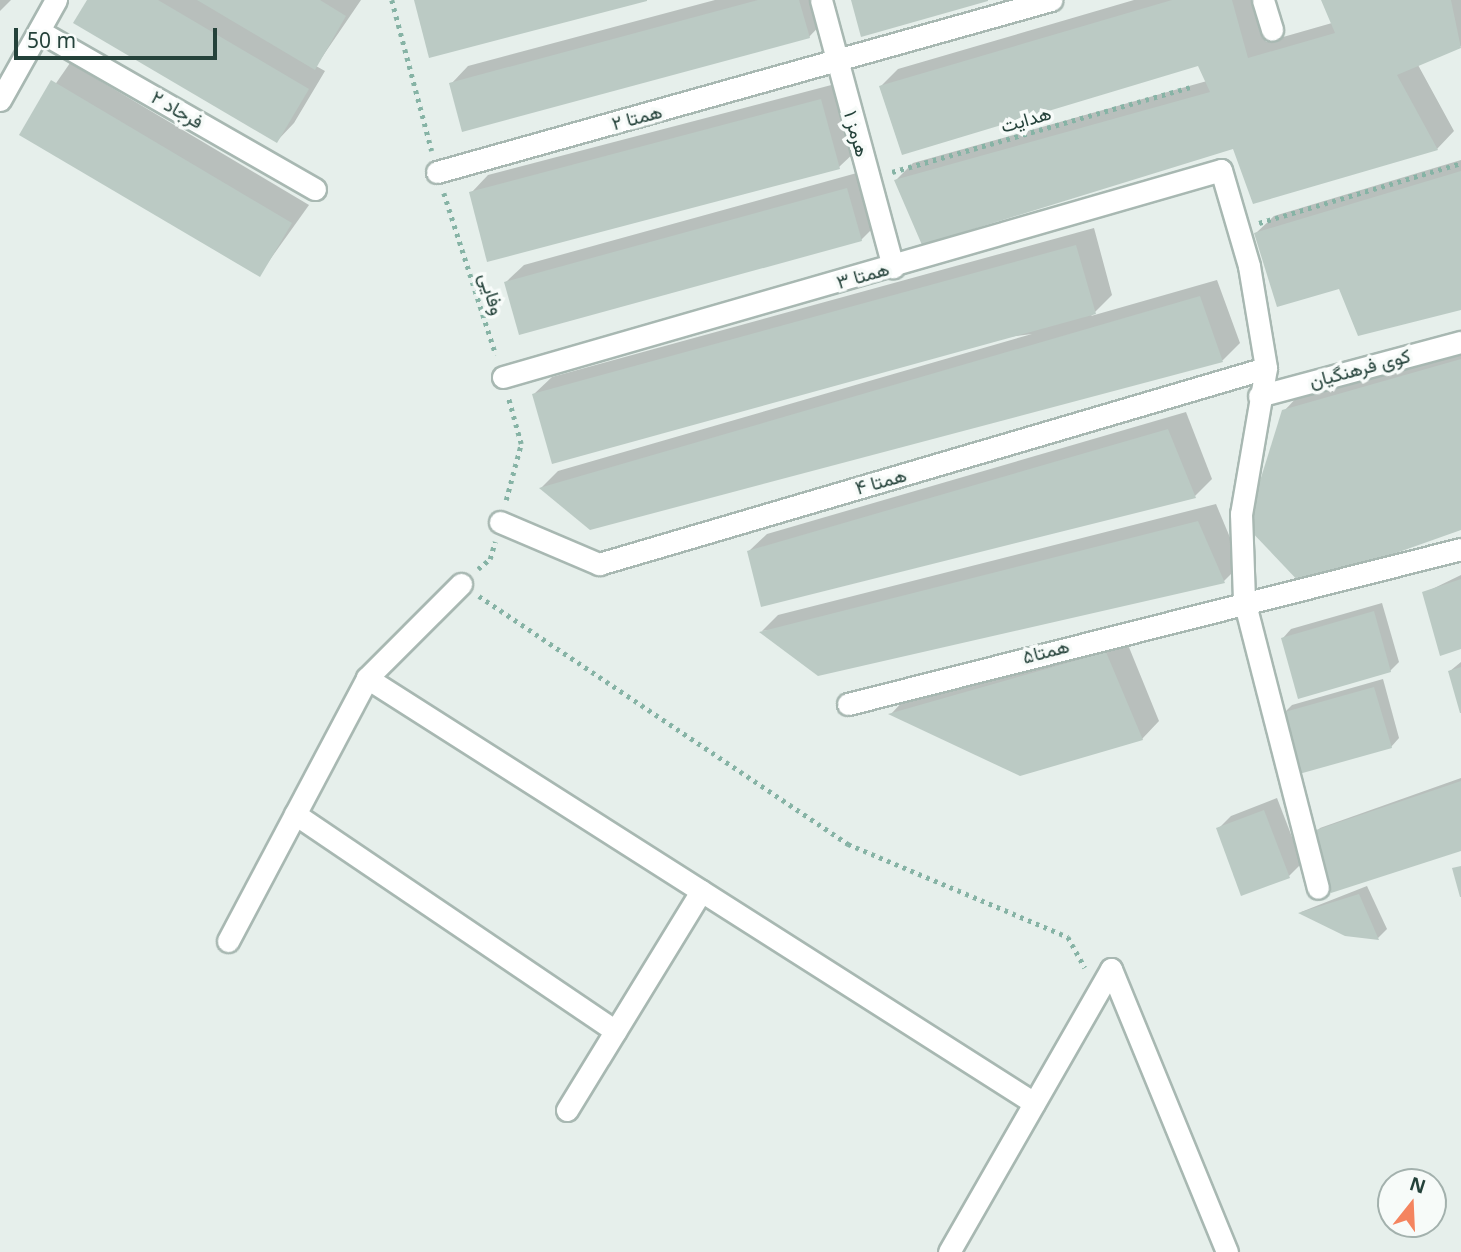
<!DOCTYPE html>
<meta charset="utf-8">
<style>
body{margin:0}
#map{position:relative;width:1461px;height:1252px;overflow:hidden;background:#e6efeb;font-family:"Noto Sans",Vazirmatn,sans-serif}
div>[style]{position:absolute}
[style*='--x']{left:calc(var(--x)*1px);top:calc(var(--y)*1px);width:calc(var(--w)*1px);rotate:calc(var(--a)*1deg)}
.shadow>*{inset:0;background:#0003}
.building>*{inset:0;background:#bbcac4}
.path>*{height:4.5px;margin-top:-2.25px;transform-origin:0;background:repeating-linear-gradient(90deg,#86b3a5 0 3.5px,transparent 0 8.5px)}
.roads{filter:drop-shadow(2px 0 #a8b8b2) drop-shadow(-2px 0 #a8b8b2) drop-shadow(0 2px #a8b8b2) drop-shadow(0 -2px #a8b8b2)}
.minor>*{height:21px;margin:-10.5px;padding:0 10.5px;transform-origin:10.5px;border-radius:10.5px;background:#fff}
span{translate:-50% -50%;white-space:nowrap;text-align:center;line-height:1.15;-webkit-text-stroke:7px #f7fbf9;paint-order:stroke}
.street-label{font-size:19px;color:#24423a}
.north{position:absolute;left:1377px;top:1168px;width:70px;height:70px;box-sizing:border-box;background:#f7fbf9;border:2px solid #a3b1ad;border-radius:50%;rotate:18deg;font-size:19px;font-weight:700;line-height:28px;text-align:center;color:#24423a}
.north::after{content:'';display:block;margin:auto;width:24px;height:32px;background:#f4845f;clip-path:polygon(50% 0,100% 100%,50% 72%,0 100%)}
.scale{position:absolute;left:14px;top:28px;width:203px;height:32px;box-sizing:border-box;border:4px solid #24423a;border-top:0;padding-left:9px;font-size:21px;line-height:24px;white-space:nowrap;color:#24423a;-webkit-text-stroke:5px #f7fbf9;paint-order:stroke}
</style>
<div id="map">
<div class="shadow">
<div style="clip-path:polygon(0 0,11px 0,0 11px)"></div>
<div style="clip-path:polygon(89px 0,361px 0,316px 66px,325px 71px,294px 123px,277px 141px)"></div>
<div style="clip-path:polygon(715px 0,821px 0,826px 19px,809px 37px,451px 84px,468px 66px)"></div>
<div style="clip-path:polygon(1134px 0,1254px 0,1266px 42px,1332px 23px,1323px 0,1461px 0,1461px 46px,1418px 65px,1454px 131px,1437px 149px,1234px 147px,896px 180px,913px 163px,1207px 81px,1199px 64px,881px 86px,898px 69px)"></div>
<div style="clip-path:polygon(70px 63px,309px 205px,259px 275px,21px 134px)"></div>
<div style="clip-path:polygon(839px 83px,857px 150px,839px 167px,471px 193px,488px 175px)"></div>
<div style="clip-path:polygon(1461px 160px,1461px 308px,1256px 233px,1274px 216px)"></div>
<div style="clip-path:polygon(864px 171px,879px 222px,861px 240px,506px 282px,524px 265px)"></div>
<div style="clip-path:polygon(1094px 228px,1112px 295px,1091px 316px,1217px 280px,1240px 343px,1223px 360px,591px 528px,541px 488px,558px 471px,1032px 334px,534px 394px,552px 377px)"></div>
<div style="clip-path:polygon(1461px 347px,1461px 528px,1284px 411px,1301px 393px)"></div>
<div style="clip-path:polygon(1186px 412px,1212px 479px,1195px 496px,749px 551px,767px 534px)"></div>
<div style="clip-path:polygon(1216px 504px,1241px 564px,1224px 581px,762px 631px,778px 615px)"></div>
<div style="clip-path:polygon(1461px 575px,1461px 648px,1424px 593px)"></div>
<div style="clip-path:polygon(1382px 603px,1399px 662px,1390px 671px,1283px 638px,1291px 629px)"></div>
<div style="clip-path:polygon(1124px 635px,1159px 721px,1142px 739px,891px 714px,907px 697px)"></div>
<div style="clip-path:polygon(1461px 662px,1461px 710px,1450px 671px)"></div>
<div style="clip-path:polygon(1383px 679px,1399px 738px,1391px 747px,1283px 714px,1292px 705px)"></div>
<div style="clip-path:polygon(1461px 778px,1461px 850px,1312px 837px,1320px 828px)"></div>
<div style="clip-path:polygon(1277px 798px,1302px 863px,1289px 876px,1218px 829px,1231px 816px)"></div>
<div style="clip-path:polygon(1367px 886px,1387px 929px,1378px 938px,1346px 934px,1301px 912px)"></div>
</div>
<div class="building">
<div style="clip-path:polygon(87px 0,158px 0,309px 89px,277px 143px,73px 23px)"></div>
<div style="clip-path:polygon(197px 0,320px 0,346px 16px,315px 70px)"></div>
<div style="clip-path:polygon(414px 0,647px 0,647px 1px,429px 58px)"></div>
<div style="clip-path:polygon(758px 0,799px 0,810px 38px,462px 132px,449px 83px)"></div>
<div style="clip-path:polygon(851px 0,988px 0,988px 1px,861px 37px)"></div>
<div style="clip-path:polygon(1172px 0,1232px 0,1248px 58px,1335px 33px,1321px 0,1451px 0,1461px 48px,1397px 75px,1438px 150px,1253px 204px,1233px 149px,922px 245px,894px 180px,1210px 92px,1198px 66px,902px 155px,879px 86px)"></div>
<div style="clip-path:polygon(51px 80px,292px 223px,260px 277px,19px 135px)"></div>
<div style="clip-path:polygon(821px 99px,840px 169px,487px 262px,469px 192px)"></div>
<div style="clip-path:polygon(1461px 171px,1461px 310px,1358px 336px,1339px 289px,1277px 307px,1254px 233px)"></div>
<div style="clip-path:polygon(847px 188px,862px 241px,519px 335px,504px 282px)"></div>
<div style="clip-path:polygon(1076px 245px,1096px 314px,552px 464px,532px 394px)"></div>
<div style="clip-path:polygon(1200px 296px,1223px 362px,590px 530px,539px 488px)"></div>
<div style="clip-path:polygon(1461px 359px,1461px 530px,1303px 586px,1246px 526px,1282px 410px)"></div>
<div style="clip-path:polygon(1168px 429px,1196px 498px,761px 607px,747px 551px)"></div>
<div style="clip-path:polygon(1198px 521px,1225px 583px,818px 676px,759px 632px)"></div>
<div style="clip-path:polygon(1461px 579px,1461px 649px,1440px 656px,1422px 592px)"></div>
<div style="clip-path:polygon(1374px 611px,1391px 672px,1298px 699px,1281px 638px)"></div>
<div style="clip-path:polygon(1106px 652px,1143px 740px,1020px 776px,888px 714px)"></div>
<div style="clip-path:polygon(1461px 667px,1461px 713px,1460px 713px,1448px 671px)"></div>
<div style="clip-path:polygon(1374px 687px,1392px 748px,1299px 774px,1281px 713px)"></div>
<div style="clip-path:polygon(1461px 781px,1461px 851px,1331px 893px,1310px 837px,1316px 830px)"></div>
<div style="clip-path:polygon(1264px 810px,1290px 878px,1241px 896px,1216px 828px)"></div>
<div style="clip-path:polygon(1461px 866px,1461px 897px,1460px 897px,1452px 868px)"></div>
<div style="clip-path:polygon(1359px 894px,1379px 940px,1345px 936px,1298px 913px)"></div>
</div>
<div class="path">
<div style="--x:392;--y:0;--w:156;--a:75.2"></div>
<div style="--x:892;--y:172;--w:311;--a:-15.9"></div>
<div style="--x:444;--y:193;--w:170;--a:72.2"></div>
<div style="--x:1259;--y:223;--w:211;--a:-16.5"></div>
<div style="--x:506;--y:500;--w:58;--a:-75"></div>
<div style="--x:521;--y:444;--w:49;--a:-105.5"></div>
<div style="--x:478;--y:569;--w:16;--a:-40"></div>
<div style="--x:490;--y:559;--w:18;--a:-74"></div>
<div style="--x:479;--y:596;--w:445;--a:33.9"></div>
<div style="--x:848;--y:844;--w:239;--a:22.9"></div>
<div style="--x:1068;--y:937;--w:35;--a:61"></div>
</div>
<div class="roads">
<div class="minor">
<div style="--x:821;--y:0;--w:277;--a:74.9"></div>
<div style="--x:1263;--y:0;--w:31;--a:73"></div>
<div style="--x:39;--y:31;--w:318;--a:29.8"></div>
<div style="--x:0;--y:100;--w:115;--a:-60.8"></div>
<div style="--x:437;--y:172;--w:638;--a:-15.65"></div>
<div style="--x:503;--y:377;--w:747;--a:-16.08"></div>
<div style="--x:1221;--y:170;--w:100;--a:73.7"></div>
<div style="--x:1249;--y:266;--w:103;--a:80.5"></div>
<div style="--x:1266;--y:368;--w:148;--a:99.7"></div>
<div style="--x:1241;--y:514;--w:86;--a:88"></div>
<div style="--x:1244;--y:600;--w:297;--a:75.6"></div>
<div style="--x:1259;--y:396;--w:209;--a:-15"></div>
<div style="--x:500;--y:522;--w:108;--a:23"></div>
<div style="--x:599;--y:564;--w:695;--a:-16.38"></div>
<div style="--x:367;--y:678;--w:133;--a:-45"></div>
<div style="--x:848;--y:704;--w:632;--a:-14.19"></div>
<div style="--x:295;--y:814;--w:387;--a:34.1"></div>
<div style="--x:228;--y:941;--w:297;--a:-62.1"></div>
<div style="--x:367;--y:678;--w:791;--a:32.5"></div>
<div style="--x:567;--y:1110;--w:257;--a:-58.5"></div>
<div style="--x:949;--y:1252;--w:326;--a:-60.2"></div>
<div style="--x:1111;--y:969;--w:306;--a:67.7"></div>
</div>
</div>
<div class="street-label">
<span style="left:177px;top:110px;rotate:30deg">فرجاد ۲</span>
<span style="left:637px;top:118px;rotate:-15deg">همتا ۲</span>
<span style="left:1026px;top:120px;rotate:-16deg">هدایت</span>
<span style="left:856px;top:134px;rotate:74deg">هرمز ۱</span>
<span style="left:863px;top:276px;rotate:-16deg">همتا ۳</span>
<span style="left:491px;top:294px;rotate:72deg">وفایی</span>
<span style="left:1360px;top:369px;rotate:-15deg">کوی فرهنگیان</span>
<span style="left:881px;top:482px;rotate:-16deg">همتا ۴</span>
<span style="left:1046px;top:652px;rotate:-15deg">همتا۵</span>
</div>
<div class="north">N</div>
<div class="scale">50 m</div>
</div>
